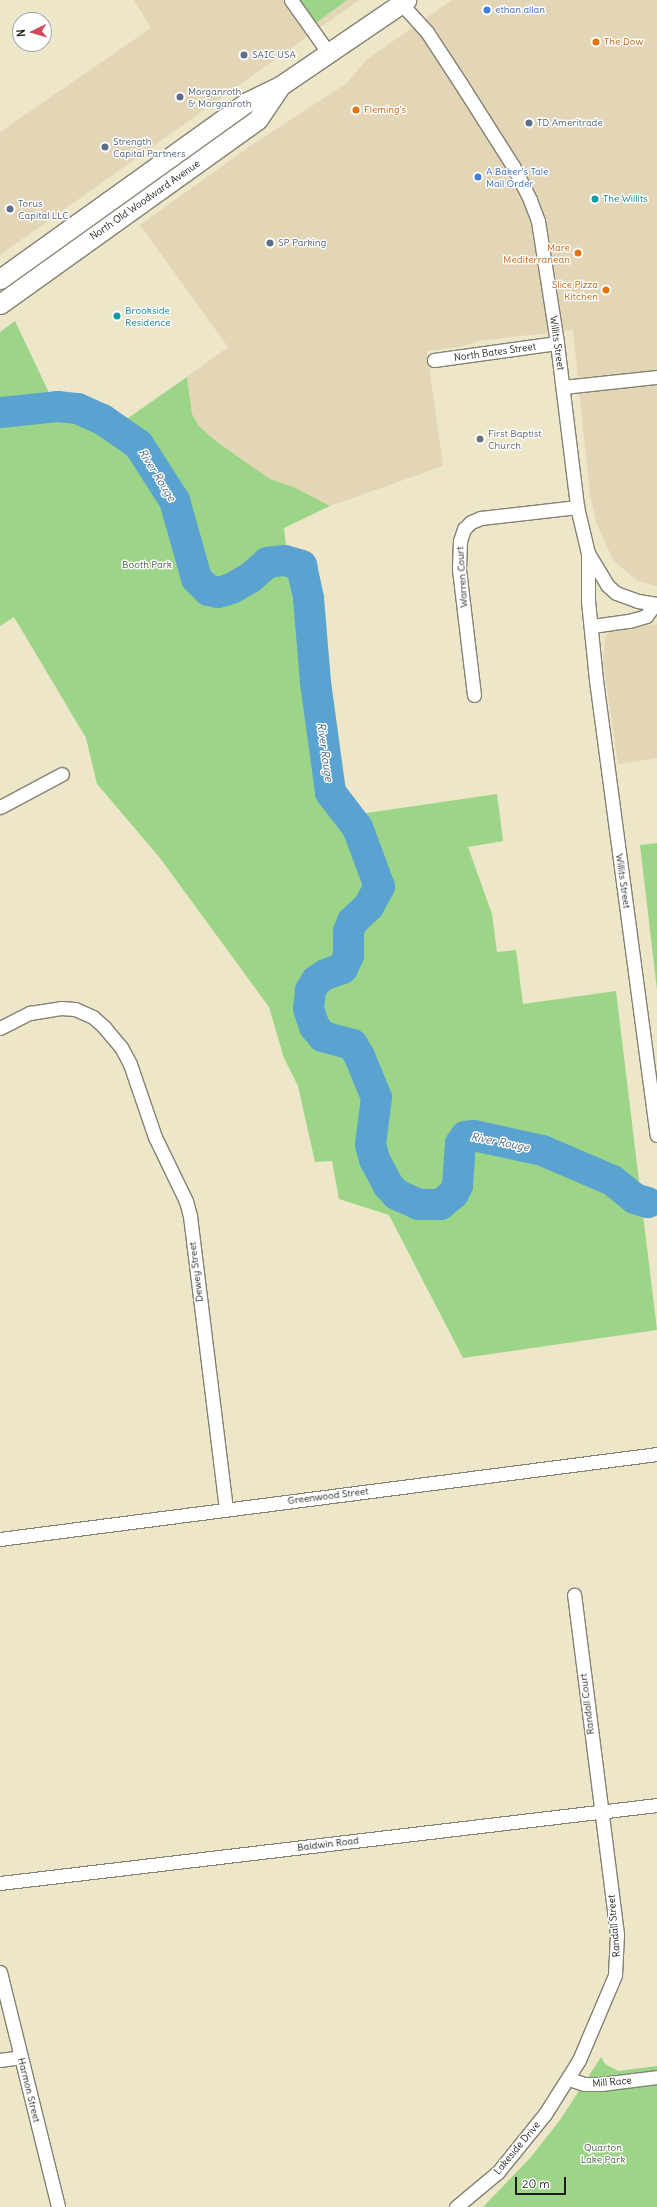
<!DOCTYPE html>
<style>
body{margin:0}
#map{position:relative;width:657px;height:2207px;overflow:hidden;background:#ede6c9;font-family:Delius,sans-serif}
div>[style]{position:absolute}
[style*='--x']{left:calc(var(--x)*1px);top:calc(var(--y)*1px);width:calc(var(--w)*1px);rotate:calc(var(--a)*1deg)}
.built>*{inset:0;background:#e3d6b7}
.green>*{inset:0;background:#9cd587}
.river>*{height:31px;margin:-15.5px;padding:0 15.5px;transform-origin:15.5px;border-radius:15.5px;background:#5aa3d1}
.roads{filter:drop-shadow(1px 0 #848172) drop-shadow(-1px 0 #848172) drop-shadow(0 1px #848172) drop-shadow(0 -1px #848172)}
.street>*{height:13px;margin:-6.5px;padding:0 6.5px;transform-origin:6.5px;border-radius:6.5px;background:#fff}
.secondary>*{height:19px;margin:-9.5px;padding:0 9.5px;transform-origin:9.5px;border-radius:9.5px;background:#fff}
.dots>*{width:11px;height:11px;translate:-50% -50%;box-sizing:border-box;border:2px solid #fff;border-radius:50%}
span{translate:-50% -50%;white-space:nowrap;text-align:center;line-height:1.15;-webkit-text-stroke:3px #fff;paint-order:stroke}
.shop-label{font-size:10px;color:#366cbe}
.left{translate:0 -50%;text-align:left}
.food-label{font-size:10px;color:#c56008}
.right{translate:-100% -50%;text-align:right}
.service-label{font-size:10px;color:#4e5e75}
.culture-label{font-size:10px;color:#0d838f}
.street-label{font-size:10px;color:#1c1c1c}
.worship-label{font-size:10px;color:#5b616d}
.park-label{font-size:10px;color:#495d41}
.water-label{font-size:11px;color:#3b6076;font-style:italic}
.north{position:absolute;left:12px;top:12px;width:40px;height:40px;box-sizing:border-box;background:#fff;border:1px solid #a4a4a4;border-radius:50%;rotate:265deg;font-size:11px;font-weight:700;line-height:16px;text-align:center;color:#1c1c1c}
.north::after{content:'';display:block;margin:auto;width:14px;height:18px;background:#d1495b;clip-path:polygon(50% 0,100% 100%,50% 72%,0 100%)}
.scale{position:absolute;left:515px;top:2177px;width:51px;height:18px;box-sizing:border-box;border:2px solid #1c1c1c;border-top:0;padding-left:5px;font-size:12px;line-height:14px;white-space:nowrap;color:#1c1c1c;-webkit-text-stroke:3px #fff;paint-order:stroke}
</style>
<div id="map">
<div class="built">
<div style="clip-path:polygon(134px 0,359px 0,0 255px,0 132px,151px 28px)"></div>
<div style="clip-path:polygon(452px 0,657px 0,657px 586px,636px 580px,613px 560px,596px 522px,590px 495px,573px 330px,479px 341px,460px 347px,427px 351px,443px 466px,330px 506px,294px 487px,270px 479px,217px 442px,198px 425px,192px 415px,187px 377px,228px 347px,140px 225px,250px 146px,347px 83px,366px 60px)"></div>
<div style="clip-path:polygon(657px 624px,657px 758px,618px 764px,603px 661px,605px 638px,609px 631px,614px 630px)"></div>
</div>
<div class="green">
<div style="clip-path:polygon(300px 0,347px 0,316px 23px)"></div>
<div style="clip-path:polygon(15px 321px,52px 399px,69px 399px,118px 425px,187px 377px,192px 414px,198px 425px,217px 442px,270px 479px,294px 487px,330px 506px,284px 528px,292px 599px,319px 617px,311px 730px,353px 815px,497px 794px,503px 841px,468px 847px,492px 914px,497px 952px,516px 950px,523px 1004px,616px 991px,657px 1330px,463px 1358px,389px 1215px,339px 1199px,332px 1161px,315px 1162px,298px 1086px,284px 1058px,269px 1007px,160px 858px,97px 784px,86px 738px,14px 617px,0 626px,0 332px)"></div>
<div style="clip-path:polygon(657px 843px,657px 990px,640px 845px)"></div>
<div style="clip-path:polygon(601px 2057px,605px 2064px,618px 2071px,657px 2066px,657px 2207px,483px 2207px,531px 2157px,560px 2120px)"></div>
</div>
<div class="river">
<div style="--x:0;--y:412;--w:57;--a:-6"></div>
<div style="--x:57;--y:406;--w:20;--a:6"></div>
<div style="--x:77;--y:408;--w:27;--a:24"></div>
<div style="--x:102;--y:419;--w:44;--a:34.8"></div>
<div style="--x:138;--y:444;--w:67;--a:57.3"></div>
<div style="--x:174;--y:500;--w:81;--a:74.2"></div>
<div style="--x:196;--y:578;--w:17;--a:45"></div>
<div style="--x:208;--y:590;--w:10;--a:11"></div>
<div style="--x:218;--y:592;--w:14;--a:-17"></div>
<div style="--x:231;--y:588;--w:22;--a:-30"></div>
<div style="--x:250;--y:577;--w:23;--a:-41"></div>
<div style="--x:267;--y:562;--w:17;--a:-7"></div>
<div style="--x:284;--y:560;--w:18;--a:16"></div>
<div style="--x:301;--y:565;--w:34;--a:78"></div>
<div style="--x:308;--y:598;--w:84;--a:85.2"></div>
<div style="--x:315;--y:682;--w:111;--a:82.2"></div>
<div style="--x:330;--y:792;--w:44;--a:52.4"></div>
<div style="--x:357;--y:827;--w:63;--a:69.6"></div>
<div style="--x:379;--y:886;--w:23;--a:119"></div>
<div style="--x:368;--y:906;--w:22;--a:137"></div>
<div style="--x:352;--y:921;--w:11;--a:112"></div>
<div style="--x:348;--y:931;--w:24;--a:90"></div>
<div style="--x:348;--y:955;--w:14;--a:115"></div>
<div style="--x:342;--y:968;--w:18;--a:161"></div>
<div style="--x:325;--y:974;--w:11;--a:146"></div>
<div style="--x:316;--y:980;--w:12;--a:121"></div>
<div style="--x:310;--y:990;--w:18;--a:96"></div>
<div style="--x:308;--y:1008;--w:19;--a:72"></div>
<div style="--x:314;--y:1026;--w:13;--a:51"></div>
<div style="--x:322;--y:1036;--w:31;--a:15"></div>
<div style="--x:352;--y:1044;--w:14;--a:60"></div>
<div style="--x:359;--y:1056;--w:44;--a:67.5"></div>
<div style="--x:376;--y:1097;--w:47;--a:97.3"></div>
<div style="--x:370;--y:1144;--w:16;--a:75"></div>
<div style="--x:374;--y:1159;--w:30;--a:62"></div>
<div style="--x:388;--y:1185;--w:12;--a:48"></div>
<div style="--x:396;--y:1194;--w:24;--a:24"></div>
<div style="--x:418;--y:1204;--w:22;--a:0"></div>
<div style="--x:440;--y:1204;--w:17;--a:-40"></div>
<div style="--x:453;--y:1193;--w:9;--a:-63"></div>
<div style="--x:457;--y:1185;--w:42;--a:-85.9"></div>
<div style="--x:460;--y:1143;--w:9;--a:-54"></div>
<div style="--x:465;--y:1136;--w:8;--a:-7"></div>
<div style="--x:473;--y:1135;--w:71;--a:12.3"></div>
<div style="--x:542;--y:1150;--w:76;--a:23.2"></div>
<div style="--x:612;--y:1180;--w:28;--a:39"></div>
<div style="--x:634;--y:1198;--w:14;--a:17"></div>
</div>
<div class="roads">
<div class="street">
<div style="--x:291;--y:0;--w:64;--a:54.6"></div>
<div style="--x:398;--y:0;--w:43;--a:47.8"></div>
<div style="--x:427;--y:32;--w:62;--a:56.8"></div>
<div style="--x:461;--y:84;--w:97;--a:57.6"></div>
<div style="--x:513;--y:166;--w:38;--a:63"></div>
<div style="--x:530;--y:200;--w:22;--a:69"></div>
<div style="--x:538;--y:221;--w:123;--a:81.1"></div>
<div style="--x:557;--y:343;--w:165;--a:83"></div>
<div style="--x:577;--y:507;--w:47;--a:76.6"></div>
<div style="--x:588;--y:553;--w:48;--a:90"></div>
<div style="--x:588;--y:601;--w:79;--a:84.2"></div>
<div style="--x:596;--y:680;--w:459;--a:82.4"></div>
<div style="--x:434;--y:360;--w:124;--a:-7.9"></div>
<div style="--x:563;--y:387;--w:95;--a:-6.1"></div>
<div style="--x:588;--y:553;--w:37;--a:59"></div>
<div style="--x:607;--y:585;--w:12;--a:42"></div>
<div style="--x:616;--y:593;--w:23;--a:20"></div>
<div style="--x:638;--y:601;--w:19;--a:9"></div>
<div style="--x:592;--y:626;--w:37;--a:-8"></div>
<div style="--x:629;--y:621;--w:18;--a:-16"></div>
<div style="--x:646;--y:616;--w:15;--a:-53"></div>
<div style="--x:474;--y:695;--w:127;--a:-96.8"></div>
<div style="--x:459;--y:569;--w:28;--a:-88"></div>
<div style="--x:460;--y:541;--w:13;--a:-72"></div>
<div style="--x:464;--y:529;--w:10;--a:-45"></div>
<div style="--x:471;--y:522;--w:11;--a:-22"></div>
<div style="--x:481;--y:518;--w:97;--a:-6.5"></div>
<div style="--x:0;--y:807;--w:70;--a:-28"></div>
<div style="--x:0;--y:1028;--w:34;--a:-27"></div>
<div style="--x:30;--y:1013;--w:31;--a:-9"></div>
<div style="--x:61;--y:1008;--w:14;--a:4"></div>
<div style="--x:75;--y:1009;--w:20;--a:24"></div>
<div style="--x:93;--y:1017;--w:15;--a:42"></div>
<div style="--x:104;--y:1027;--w:26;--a:50"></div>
<div style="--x:121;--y:1047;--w:19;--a:62"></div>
<div style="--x:130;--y:1064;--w:77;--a:71.1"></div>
<div style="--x:155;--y:1137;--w:71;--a:64.2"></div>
<div style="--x:186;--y:1201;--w:16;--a:75"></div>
<div style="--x:190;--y:1216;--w:295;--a:83"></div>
<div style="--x:0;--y:1539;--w:662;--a:-7.37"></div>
<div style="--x:0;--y:1883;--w:662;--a:-6.77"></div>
<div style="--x:0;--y:1972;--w:242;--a:76.1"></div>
<div style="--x:0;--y:2060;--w:21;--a:-8"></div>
<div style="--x:569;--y:2079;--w:16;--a:18"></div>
<div style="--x:584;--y:2084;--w:17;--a:0"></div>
<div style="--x:601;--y:2084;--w:56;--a:-7.1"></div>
<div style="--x:456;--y:2207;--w:55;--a:-39.8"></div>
<div style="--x:498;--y:2172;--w:75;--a:-51"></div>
<div style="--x:545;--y:2114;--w:64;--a:-57.8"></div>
<div style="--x:579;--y:2060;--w:92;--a:-67"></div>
<div style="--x:615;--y:1975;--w:41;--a:-87.2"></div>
<div style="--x:617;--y:1934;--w:342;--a:-97.2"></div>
</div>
<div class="secondary">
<div style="--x:0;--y:279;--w:304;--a:-35.6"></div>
<div style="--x:247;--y:102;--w:37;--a:-26"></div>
<div style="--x:280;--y:86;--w:153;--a:-34.3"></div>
<div style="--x:0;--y:304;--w:317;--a:-35.6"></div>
<div style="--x:258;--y:119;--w:37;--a:-56"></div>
</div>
</div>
<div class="dots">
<div style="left:487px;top:10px;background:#3f7fe0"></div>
<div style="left:596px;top:42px;background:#e8710a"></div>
<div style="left:244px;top:55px;background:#5c6f8a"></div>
<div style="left:180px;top:97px;background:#5c6f8a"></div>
<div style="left:356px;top:110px;background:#e8710a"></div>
<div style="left:529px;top:123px;background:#5c6f8a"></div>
<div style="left:105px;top:147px;background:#5c6f8a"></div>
<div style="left:478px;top:177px;background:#3f7fe0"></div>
<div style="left:595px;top:199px;background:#0f9aa8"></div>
<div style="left:10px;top:209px;background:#5c6f8a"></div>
<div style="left:270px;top:243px;background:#5c6f8a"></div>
<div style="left:578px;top:253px;background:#e8710a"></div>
<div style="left:606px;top:290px;background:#e8710a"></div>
<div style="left:117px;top:316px;background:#0f9aa8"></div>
<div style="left:480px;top:439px;background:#6b7280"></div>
</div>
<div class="shop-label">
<span class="left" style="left:495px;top:10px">ethan allan</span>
<span class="left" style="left:486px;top:177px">A Baker's Tale<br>Mail Order</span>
</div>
<div class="food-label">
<span class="left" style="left:604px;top:42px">The Dow</span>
<span class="left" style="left:364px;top:110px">Fleming's</span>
<span class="right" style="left:570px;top:253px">Mare<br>Mediterranean</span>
<span class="right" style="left:598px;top:290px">Slice Pizza<br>Kitchen</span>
</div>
<div class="service-label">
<span class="left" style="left:252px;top:55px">SAIC USA</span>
<span class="left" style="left:188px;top:97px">Morganroth<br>&amp; Morganroth</span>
<span class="left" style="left:537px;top:123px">TD Ameritrade</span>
<span class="left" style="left:113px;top:147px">Strength<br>Capital Partners</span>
<span class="left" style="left:18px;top:209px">Torus<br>Capital LLC</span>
<span class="left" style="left:278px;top:243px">SP Parking</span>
</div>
<div class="culture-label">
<span class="left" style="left:603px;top:199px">The Willits</span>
<span class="left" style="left:125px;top:316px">Brookside<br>Residence</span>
</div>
<div class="street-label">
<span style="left:145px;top:200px;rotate:-35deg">North Old Woodward Avenue</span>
<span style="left:557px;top:343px;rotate:82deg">Willits Street</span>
<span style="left:495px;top:352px;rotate:-8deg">North Bates Street</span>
<span style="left:462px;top:577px;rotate:-94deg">Warren Court</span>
<span style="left:623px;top:881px;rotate:82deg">Willits Street</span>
<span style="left:196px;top:1272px;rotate:-97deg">Dewey Street</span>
<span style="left:328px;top:1496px;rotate:-7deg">Greenwood Street</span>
<span style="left:587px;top:1704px;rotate:-97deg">Randall Court</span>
<span style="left:328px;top:1844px;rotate:-7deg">Baldwin Road</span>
<span style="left:614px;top:1926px;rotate:-95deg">Randall Street</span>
<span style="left:612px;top:2082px;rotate:-5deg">Mill Race</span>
<span style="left:29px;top:2090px;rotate:76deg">Harmon Street</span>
<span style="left:517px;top:2148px;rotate:-50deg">Lakeside Drive</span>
</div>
<div class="worship-label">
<span class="left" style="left:488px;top:439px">First Baptist<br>Church</span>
</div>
<div class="park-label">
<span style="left:147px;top:565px">Booth Park</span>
<span style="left:603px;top:2153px">Quarton<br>Lake Park</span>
</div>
<div class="water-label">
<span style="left:157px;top:475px;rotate:58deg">River Rouge</span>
<span style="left:325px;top:752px;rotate:82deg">River Rouge</span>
<span style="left:500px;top:1142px;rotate:11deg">River Rouge</span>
</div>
<div class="north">N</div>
<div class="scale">20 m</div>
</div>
